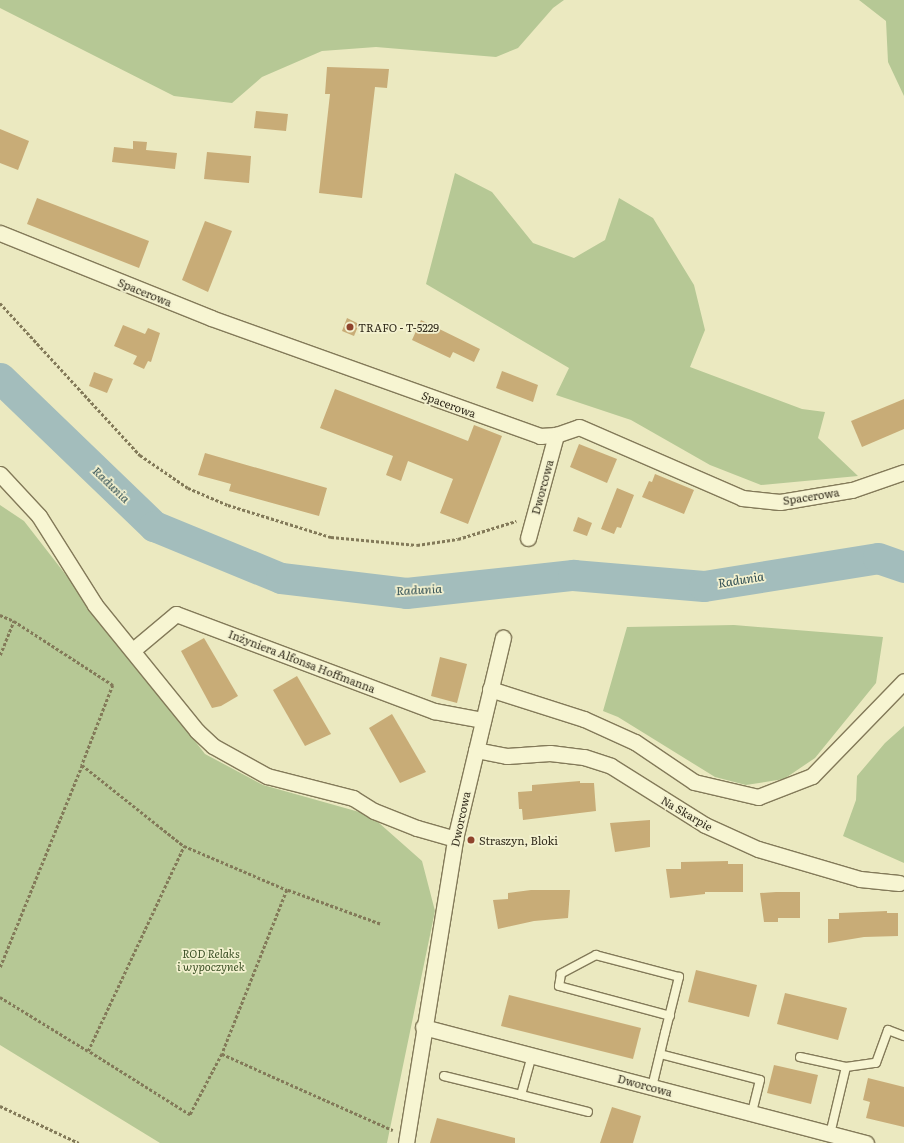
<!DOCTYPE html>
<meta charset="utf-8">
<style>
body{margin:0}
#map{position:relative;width:904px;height:1143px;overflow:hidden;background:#ebe9c0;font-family:Literata,serif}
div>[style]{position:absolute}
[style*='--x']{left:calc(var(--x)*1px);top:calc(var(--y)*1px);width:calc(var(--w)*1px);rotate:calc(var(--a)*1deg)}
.green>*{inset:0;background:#b6c895}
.river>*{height:31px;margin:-15.5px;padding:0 15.5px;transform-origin:15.5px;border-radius:15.5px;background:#a3bdbc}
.building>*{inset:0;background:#c8ac77}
.path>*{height:2.5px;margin-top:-1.25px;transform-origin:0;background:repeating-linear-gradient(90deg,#837a59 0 3px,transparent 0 5px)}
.roads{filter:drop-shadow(1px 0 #837a59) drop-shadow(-1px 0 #837a59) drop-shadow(0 1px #837a59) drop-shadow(0 -1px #837a59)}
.lane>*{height:8px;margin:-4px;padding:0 4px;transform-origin:4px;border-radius:4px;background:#f7f5d2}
.street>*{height:15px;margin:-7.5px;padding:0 7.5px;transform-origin:7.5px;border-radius:7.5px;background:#f7f5d2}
.dots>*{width:11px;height:11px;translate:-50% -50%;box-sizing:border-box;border:2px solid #f3f1cf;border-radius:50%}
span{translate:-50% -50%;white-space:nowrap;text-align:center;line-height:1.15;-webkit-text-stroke:3.5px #f3f1cf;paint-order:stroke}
.street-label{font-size:11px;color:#332d1d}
.poi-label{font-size:11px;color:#332d1d}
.left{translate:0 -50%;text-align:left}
.park-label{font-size:11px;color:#3a4f24;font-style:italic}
.water-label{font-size:12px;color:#2d4c52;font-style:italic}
</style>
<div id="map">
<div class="green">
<div style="clip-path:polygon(0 0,564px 0,553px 8px,518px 48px,496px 57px,376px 47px,322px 51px,262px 77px,232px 103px,174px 96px,0 8px)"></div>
<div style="clip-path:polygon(859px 0,904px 0,904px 96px,888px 62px,886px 21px)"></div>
<div style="clip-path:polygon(455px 173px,492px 192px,533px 243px,574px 258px,605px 240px,619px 198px,653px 218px,694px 285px,705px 330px,690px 367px,802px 409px,825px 412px,818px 438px,858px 476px,761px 485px,710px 465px,631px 420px,556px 395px,569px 368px,426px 284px)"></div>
<div style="clip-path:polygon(0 505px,24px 521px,205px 754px,263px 785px,370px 815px,422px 861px,435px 911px,387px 1143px,160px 1143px,0 1045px)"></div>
<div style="clip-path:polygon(734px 625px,883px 637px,876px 683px,815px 758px,784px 779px,746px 785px,715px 777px,618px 717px,603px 711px,627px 627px)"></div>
<div style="clip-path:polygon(904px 726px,904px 863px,843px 836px,856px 800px,857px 776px,885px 743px)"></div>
</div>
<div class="river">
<div style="--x:0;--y:378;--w:214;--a:43.9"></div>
<div style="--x:154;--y:526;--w:137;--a:22.3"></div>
<div style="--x:281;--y:578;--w:126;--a:6.8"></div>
<div style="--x:406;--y:593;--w:168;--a:-6.2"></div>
<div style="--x:573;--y:575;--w:131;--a:4.8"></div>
<div style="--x:704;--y:586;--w:176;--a:-9.1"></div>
<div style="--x:878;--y:558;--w:28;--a:19"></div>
</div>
<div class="building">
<div style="clip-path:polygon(327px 67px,389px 69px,387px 88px,375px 87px,362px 198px,319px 193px,330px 94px,325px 94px)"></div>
<div style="clip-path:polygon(256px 111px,288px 114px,286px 131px,254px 128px)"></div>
<div style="clip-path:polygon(0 129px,29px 141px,18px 170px,0 163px)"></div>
<div style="clip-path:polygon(133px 141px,147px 142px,146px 150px,177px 153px,175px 169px,112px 162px,114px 147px,133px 149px)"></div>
<div style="clip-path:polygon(207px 152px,251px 156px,249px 183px,204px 179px)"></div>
<div style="clip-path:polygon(37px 198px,149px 241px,139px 268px,27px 224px)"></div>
<div style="clip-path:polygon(205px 221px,232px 231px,208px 292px,182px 280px)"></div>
<div style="clip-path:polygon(347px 318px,359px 324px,354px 336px,342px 331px)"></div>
<div style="clip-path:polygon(421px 320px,480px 349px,474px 362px,453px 352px,450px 358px,412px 340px)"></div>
<div style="clip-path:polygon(123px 325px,145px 334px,148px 328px,160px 333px,151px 362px,148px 361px,144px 369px,133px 364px,137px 356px,114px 346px)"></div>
<div style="clip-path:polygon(502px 371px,538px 385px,533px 402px,496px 388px)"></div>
<div style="clip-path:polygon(94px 372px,113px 379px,107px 393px,89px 386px)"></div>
<div style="clip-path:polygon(335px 389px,468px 441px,474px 425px,502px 436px,468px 524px,440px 513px,453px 479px,408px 461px,401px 481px,386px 475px,393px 456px,320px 428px)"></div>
<div style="clip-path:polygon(904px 399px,904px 429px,862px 447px,851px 421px)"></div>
<div style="clip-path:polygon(579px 444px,617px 459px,607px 483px,570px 467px)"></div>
<div style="clip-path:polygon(205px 453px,327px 488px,319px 516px,229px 491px,231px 484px,198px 475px)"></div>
<div style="clip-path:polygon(655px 474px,694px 490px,684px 514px,642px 497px,649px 481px,652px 482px)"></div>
<div style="clip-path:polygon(617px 488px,634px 495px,621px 528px,617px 527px,614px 534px,601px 529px)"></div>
<div style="clip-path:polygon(578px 517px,592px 523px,587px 536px,573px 531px)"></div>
<div style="clip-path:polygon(204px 638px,238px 696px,221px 706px,212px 708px,181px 651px)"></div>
<div style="clip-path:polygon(440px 657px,467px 664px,457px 703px,431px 696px)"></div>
<div style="clip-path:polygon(297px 676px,331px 734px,305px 746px,273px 690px)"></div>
<div style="clip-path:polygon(392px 714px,426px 772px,400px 783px,369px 728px)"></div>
<div style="clip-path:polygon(580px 781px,580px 783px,594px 783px,596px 811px,523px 820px,522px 809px,519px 809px,518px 792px,532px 791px,532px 785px)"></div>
<div style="clip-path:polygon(650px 820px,650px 847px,615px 852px,610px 823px)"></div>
<div style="clip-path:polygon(728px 861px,728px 864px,743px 864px,743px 892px,705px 892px,705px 894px,670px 898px,666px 869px,681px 869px,681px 862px)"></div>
<div style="clip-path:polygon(531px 890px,570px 890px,568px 918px,534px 921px,498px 929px,493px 900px,508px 899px,508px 893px)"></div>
<div style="clip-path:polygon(776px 892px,800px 892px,800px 918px,778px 918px,778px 922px,764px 922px,760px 893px)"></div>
<div style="clip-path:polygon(887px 911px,887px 913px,898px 913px,898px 936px,864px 937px,828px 943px,828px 919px,839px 919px,839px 913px)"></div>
<div style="clip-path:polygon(696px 970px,757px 985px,749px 1017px,688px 1002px)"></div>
<div style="clip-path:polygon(785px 993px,847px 1008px,838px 1040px,777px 1024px)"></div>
<div style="clip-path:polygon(509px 995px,641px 1028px,633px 1059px,501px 1026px)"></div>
<div style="clip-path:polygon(774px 1065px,818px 1075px,811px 1104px,767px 1093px)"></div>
<div style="clip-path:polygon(868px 1078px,904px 1087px,904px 1127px,866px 1118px,870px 1102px,863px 1100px)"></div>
<div style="clip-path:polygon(612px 1107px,641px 1116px,633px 1143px,600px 1143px)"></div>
<div style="clip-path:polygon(437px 1118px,515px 1138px,515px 1143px,430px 1143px)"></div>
</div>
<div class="path">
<div style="--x:0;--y:303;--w:207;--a:47.4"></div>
<div style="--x:140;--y:455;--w:58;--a:34.5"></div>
<div style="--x:188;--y:488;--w:43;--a:23"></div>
<div style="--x:228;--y:505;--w:108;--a:17.3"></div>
<div style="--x:331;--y:537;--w:86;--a:5.3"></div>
<div style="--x:417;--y:545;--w:41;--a:-8.3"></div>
<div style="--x:458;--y:539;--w:61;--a:-17.2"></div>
<div style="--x:0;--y:615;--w:15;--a:23"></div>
<div style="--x:0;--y:655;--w:37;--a:-68"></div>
<div style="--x:14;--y:621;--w:118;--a:32.9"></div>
<div style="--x:113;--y:685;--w:86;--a:111.2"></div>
<div style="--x:380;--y:924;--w:99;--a:-159.9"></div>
<div style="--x:287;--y:890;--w:176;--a:111.6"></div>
<div style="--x:222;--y:1054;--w:187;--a:24"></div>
<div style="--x:0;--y:967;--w:218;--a:-67.9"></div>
<div style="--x:82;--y:765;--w:130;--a:38.5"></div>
<div style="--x:0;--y:997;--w:103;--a:31.5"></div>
<div style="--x:222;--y:1054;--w:69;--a:117.7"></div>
<div style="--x:190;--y:1115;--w:120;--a:-147.9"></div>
<div style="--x:88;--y:1051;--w:226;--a:-64.9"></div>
<div style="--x:184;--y:846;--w:112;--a:23.1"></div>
<div style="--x:0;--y:1106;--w:87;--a:25.1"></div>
</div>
<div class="roads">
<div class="lane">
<div style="--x:660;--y:1054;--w:103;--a:14.6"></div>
<div style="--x:760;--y:1080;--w:34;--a:104"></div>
<div style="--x:800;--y:1057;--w:47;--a:12.3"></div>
<div style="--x:846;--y:1067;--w:69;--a:103.4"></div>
<div style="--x:846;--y:1067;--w:30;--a:-8"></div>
<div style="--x:876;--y:1063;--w:35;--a:-70"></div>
<div style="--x:888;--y:1030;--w:17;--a:21"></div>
<div style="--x:444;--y:1076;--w:79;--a:13.9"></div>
<div style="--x:521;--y:1095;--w:41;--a:-74.6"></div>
<div style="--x:652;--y:1087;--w:56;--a:-76.5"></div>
<div style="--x:665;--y:1033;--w:58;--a:-76"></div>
<div style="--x:679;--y:977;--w:86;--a:-165.2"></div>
<div style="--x:596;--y:955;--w:40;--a:152"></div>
<div style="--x:561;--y:974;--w:12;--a:99"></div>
<div style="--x:559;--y:986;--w:115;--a:15.1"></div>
<div style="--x:521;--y:1095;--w:69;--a:14.2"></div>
</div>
<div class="street">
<div style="--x:0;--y:233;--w:227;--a:21.9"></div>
<div style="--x:211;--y:318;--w:350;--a:19.7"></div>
<div style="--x:540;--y:436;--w:16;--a:-4"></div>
<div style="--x:556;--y:435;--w:24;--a:-19"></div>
<div style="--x:579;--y:427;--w:178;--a:23.5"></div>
<div style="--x:742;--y:498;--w:38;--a:6"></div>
<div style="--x:780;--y:502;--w:73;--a:-9.5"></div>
<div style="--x:852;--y:490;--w:55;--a:-19.1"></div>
<div style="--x:0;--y:474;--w:57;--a:47.1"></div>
<div style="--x:39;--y:516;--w:105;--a:57.8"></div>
<div style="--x:95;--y:605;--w:162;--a:51"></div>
<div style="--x:197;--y:731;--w:22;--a:43"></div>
<div style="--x:213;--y:746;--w:62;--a:29.1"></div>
<div style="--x:267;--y:776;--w:89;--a:14.3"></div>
<div style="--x:353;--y:798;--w:25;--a:32"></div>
<div style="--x:374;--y:811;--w:46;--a:21.6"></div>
<div style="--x:417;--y:828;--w:40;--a:16"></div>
<div style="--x:528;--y:538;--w:107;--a:-74.8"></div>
<div style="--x:133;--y:650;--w:56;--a:-39.9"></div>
<div style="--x:176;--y:614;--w:276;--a:20.6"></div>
<div style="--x:434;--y:711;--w:50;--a:10.4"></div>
<div style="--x:490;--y:689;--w:99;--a:17.7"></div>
<div style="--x:584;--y:719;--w:56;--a:24.3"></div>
<div style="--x:635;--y:742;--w:71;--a:34.1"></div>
<div style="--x:694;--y:782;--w:66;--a:13.2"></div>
<div style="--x:758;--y:797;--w:58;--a:-21.3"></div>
<div style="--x:812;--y:776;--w:132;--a:-45.9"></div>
<div style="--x:476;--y:750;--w:32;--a:11"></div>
<div style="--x:507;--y:756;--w:43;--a:-4"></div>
<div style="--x:550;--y:753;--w:34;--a:7"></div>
<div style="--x:584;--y:757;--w:28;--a:18"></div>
<div style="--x:611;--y:766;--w:111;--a:32.1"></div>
<div style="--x:705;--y:825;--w:58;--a:24.4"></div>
<div style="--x:758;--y:849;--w:106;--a:16.4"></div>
<div style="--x:860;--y:879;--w:39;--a:6"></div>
<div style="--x:423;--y:1027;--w:458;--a:14.7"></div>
<div style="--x:406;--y:1143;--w:308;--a:-80.8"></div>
<div style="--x:455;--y:839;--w:207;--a:-76.6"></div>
</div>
</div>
<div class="dots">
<div style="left:350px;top:327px;background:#8f432c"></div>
<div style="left:471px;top:840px;background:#8f432c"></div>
</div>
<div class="street-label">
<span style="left:145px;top:292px;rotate:22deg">Spacerowa</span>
<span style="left:449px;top:404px;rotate:20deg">Spacerowa</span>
<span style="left:542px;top:487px;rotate:-75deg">Dworcowa</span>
<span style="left:811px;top:496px;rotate:-9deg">Spacerowa</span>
<span style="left:302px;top:661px;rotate:21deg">Inżyniera Alfonsa Hoffmanna</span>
<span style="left:687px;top:813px;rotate:30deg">Na Skarpie</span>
<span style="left:460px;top:819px;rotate:-78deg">Dworcowa</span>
<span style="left:645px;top:1085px;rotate:15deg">Dworcowa</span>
</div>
<div class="poi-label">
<span class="left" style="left:358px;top:327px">TRAFO - T-5229</span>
<span class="left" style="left:479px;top:840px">Straszyn, Bloki</span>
</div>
<div class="park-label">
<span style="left:211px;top:960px">ROD Relaks<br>i wypoczynek</span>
</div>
<div class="water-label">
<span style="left:111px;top:485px;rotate:44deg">Radunia</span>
<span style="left:741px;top:580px;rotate:-9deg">Radunia</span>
<span style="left:419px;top:590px;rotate:-3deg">Radunia</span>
</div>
</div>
